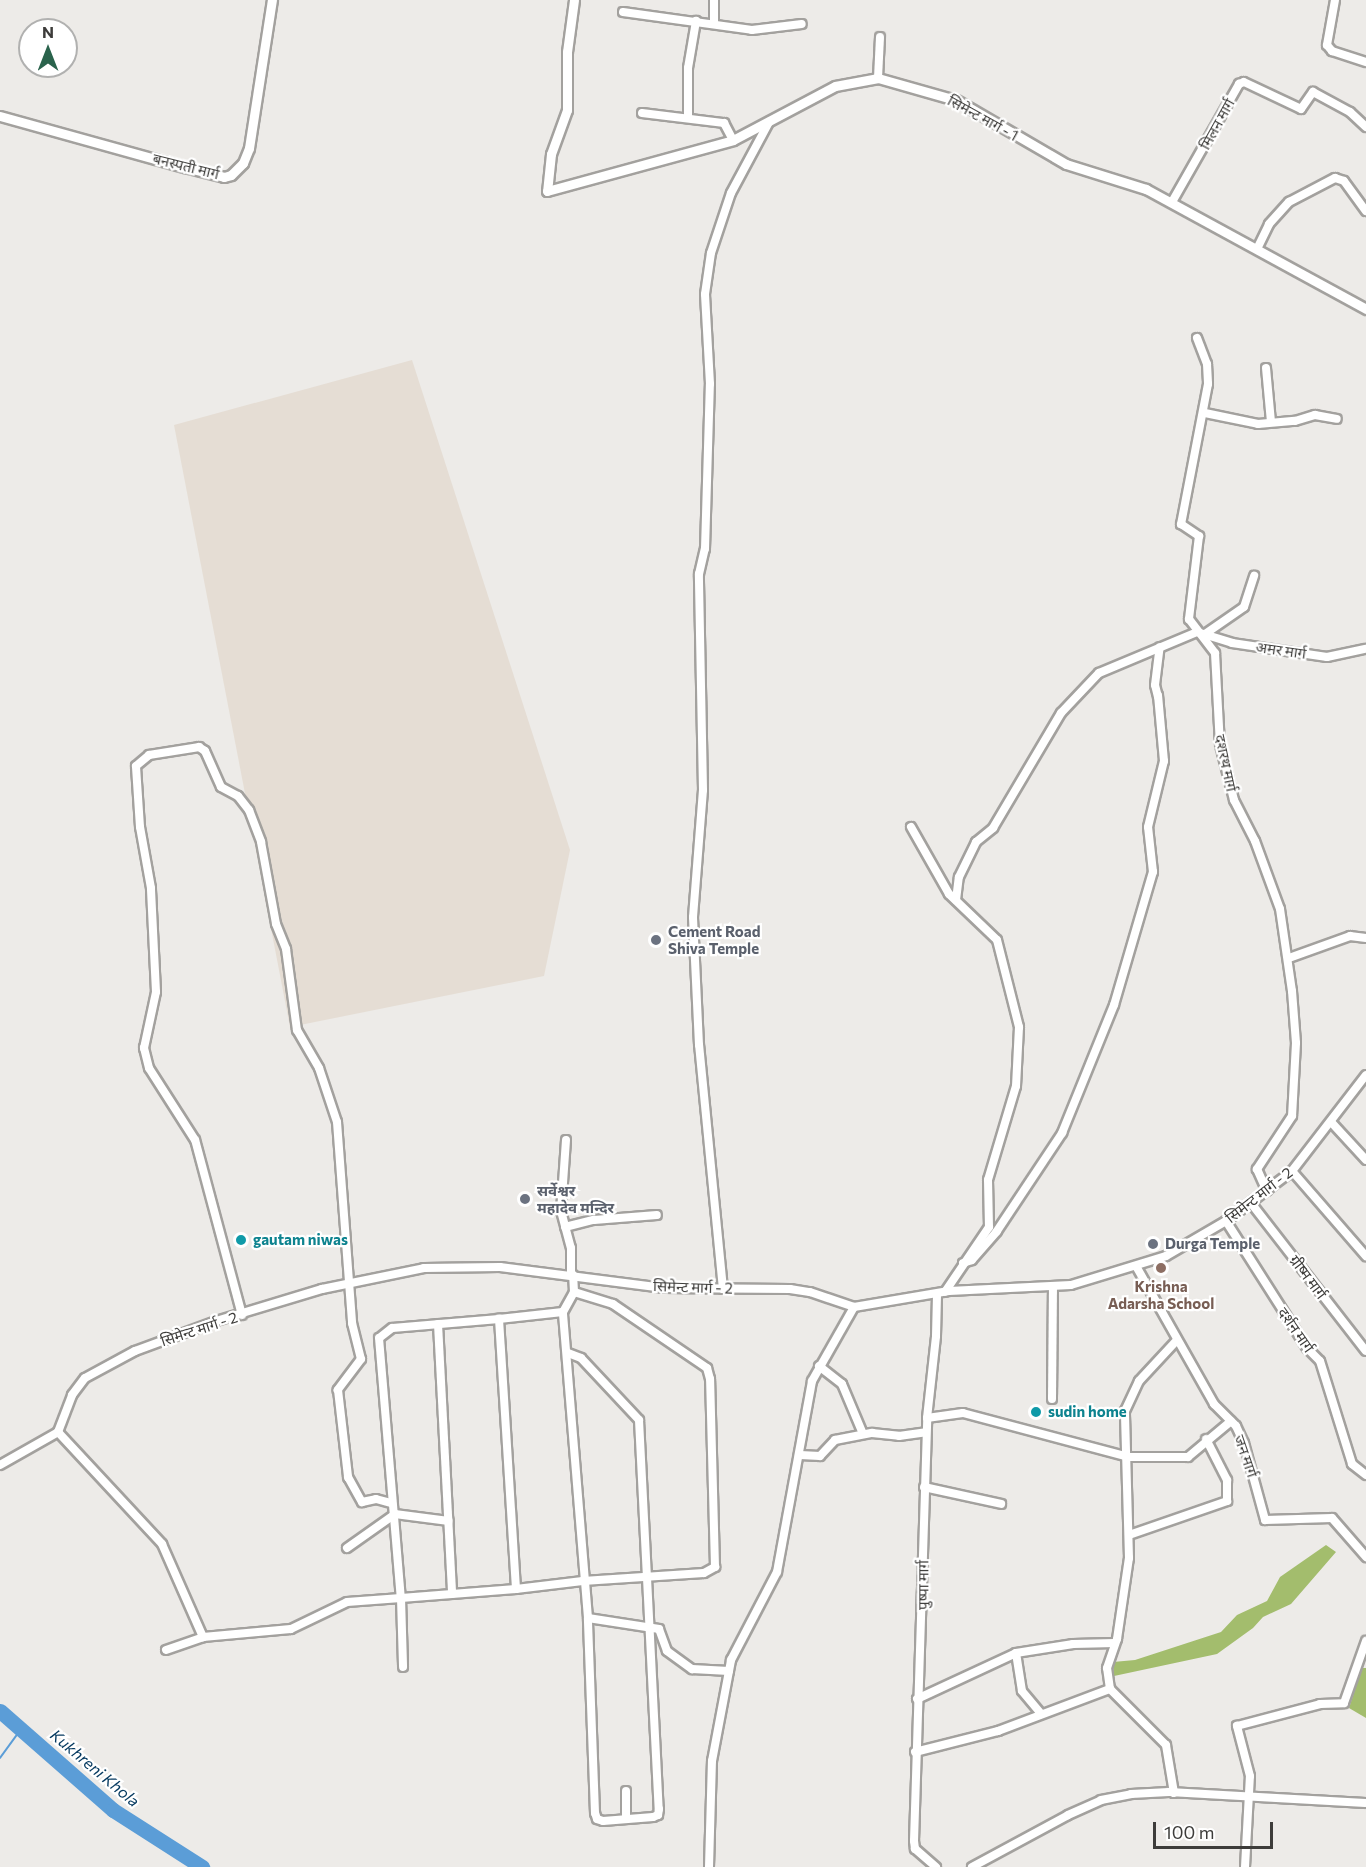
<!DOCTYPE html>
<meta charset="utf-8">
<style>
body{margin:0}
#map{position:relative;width:1366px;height:1867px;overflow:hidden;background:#edebe8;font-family:Commissioner,"Noto Sans Devanagari",sans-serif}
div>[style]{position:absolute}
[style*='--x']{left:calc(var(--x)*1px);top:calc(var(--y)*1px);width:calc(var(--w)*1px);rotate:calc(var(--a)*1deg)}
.built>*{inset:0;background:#e5ddd4}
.forest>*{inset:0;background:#a3bd6d}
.stream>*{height:2px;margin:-1px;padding:0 1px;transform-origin:1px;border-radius:1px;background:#5b9dd7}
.river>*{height:15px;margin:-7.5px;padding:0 7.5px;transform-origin:7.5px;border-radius:7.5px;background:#5b9dd7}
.roads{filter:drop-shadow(2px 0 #a3a19e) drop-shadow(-2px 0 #a3a19e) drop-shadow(0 2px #a3a19e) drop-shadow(0 -2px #a3a19e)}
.minor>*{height:8px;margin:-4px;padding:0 4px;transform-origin:4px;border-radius:4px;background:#fff}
.tertiary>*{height:9px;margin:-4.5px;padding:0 4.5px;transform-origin:4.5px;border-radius:4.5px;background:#fff}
.dots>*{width:16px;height:16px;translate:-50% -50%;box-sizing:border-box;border:3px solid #fff;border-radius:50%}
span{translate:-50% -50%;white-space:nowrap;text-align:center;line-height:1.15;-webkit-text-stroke:4.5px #fff;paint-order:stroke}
.street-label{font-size:15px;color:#3d3c3a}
.worship-label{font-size:15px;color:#5b616d;font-weight:700}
.left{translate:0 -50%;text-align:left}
.culture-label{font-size:15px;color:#0d838f;font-weight:700}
.education-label{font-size:15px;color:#785e54;font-weight:700}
.water-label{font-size:16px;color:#063a60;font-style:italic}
.north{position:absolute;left:18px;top:18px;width:60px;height:60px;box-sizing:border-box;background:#fff;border:2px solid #b1b1b0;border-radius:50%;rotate:0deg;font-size:16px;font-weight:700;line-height:24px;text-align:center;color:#3d3c3a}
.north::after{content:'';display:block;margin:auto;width:21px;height:27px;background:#2a634c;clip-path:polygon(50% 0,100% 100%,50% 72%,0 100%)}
.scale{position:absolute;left:1153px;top:1822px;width:120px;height:27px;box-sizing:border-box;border:3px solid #3d3c3a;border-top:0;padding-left:8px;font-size:18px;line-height:21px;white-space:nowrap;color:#3d3c3a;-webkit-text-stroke:4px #fff;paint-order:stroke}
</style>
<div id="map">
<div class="built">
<div style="clip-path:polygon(412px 360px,570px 850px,544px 976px,290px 1027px,174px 425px)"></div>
</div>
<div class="forest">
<div style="clip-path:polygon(1326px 1545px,1336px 1552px,1291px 1604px,1263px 1617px,1253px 1628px,1217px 1654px,1114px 1676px,1113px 1662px,1135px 1660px,1221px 1632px,1237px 1615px,1267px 1601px,1280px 1577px)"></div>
<div style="clip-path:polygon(1362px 1668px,1366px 1668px,1366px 1718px,1349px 1708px)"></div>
</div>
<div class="stream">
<div style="--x:0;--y:1758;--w:36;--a:-54"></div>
</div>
<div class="river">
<div style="--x:0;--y:1711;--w:150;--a:41.2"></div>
<div style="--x:113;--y:1810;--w:106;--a:32.6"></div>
</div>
<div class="roads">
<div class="minor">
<div style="--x:714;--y:0;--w:23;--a:90"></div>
<div style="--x:1335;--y:0;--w:46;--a:100.1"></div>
<div style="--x:1327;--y:45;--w:8;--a:50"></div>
<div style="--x:1332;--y:51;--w:36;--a:18"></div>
<div style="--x:623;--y:12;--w:130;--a:7.9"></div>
<div style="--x:752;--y:30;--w:50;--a:-6.8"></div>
<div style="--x:878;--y:78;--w:41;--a:-87.2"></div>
<div style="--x:642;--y:113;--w:83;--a:7"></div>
<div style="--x:724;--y:123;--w:19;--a:62"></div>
<div style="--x:688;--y:118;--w:50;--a:-90"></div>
<div style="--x:688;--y:68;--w:48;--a:-80.3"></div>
<div style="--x:1172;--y:202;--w:136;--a:-60.4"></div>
<div style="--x:1239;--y:84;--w:5;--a:-22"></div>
<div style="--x:1244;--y:82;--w:63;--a:25.3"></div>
<div style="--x:1301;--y:109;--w:21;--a:-55"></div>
<div style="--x:1313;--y:92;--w:42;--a:28.4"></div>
<div style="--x:1350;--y:112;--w:22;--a:43"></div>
<div style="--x:1258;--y:247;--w:25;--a:-64"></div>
<div style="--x:1269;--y:224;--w:30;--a:-48"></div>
<div style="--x:1289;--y:202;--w:52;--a:-27.6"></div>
<div style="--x:1335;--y:178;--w:9;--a:18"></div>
<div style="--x:1344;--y:181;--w:37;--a:54"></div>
<div style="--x:1197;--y:338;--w:28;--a:69"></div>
<div style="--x:1207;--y:364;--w:20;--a:87"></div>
<div style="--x:1208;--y:384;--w:143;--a:100.9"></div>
<div style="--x:1181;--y:524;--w:22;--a:34"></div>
<div style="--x:1199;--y:536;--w:84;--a:96.9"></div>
<div style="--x:1189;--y:619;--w:43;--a:52.6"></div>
<div style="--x:1215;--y:653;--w:92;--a:86.9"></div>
<div style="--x:1220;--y:745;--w:57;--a:75.7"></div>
<div style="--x:1234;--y:800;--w:46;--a:62.9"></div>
<div style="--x:1255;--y:841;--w:72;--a:69.8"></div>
<div style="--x:1280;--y:909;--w:83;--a:81.7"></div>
<div style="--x:1292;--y:991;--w:52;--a:85.6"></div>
<div style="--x:1296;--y:1043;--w:73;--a:93.1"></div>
<div style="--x:1292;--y:1116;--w:64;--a:123.4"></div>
<div style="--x:1257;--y:1169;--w:24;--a:66"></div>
<div style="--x:1266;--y:368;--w:54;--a:84.7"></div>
<div style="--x:1205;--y:413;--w:54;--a:11.7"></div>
<div style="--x:1258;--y:424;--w:37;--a:-5"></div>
<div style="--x:1295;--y:421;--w:21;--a:-17"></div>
<div style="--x:1315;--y:415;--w:22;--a:10"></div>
<div style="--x:1205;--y:634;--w:47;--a:-34.7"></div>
<div style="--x:1244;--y:607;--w:33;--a:-72"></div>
<div style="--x:1158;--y:697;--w:12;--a:-104"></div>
<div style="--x:1155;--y:685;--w:38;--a:-83"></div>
<div style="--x:911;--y:827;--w:77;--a:60.4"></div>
<div style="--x:949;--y:894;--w:66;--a:43.8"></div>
<div style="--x:997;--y:940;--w:90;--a:75.8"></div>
<div style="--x:1019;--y:1027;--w:59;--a:92.9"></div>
<div style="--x:1016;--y:1086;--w:98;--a:106.6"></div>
<div style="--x:988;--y:1180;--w:47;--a:88.8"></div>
<div style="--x:989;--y:1227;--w:78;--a:124.1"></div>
<div style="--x:956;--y:900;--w:23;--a:-83"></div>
<div style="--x:959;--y:877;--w:39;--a:-64"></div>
<div style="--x:976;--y:842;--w:22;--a:-39"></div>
<div style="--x:993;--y:828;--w:134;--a:-59.4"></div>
<div style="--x:1061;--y:713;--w:55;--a:-46.5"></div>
<div style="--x:1099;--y:673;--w:106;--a:-22.7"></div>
<div style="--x:1197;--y:632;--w:37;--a:17"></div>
<div style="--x:1232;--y:643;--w:96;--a:8.4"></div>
<div style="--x:1327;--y:657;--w:40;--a:-12"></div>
<div style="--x:1289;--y:958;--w:65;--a:-19.8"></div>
<div style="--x:1350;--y:936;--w:16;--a:7"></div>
<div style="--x:1332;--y:1123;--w:50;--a:47.4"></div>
<div style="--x:566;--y:1140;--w:71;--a:94"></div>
<div style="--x:561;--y:1211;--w:38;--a:75"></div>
<div style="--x:571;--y:1248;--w:26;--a:90"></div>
<div style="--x:1292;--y:1171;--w:113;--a:49"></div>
<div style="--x:1251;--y:1203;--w:187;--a:52.2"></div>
<div style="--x:1226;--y:1221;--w:151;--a:57.5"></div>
<div style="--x:1307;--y:1348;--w:18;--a:45"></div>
<div style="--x:1320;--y:1361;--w:108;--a:72.7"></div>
<div style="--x:1352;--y:1464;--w:18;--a:38"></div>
<div style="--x:565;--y:1227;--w:30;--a:-14"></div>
<div style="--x:594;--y:1220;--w:63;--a:-4.5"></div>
<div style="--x:963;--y:1263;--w:9;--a:-18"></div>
<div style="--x:972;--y:1260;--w:38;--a:-49"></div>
<div style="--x:997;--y:1231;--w:118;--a:-56.4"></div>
<div style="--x:1062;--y:1133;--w:138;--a:-67.9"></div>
<div style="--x:1114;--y:1005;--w:139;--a:-73.7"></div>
<div style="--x:1153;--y:872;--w:45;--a:-96.3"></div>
<div style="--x:1148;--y:827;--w:68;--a:-76.4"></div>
<div style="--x:1164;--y:761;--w:66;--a:-95.2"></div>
<div style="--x:1136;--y:1266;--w:159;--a:60.5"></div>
<div style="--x:1214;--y:1404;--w:31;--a:45"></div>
<div style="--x:1236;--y:1426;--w:19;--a:65"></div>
<div style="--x:1244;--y:1443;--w:80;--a:74.7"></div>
<div style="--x:1265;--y:1520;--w:67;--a:-1.7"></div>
<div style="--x:1332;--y:1518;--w:52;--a:48.9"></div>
<div style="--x:723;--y:1289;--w:245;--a:-95.6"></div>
<div style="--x:699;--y:1045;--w:128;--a:-92.7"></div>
<div style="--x:693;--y:917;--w:127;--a:-85.5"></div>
<div style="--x:703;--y:790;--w:216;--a:-91.1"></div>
<div style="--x:699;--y:574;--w:26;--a:-77"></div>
<div style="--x:705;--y:549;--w:165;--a:-88.3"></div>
<div style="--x:710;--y:384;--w:90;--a:-93.2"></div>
<div style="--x:705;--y:294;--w:41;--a:-81.7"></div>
<div style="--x:711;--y:253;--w:63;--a:-71.6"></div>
<div style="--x:731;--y:193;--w:81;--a:-61.8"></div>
<div style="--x:242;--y:1315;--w:181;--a:-105"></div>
<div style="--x:195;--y:1140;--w:85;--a:-122.6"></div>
<div style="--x:149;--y:1068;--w:21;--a:-104"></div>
<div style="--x:144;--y:1048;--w:57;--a:-77.9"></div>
<div style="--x:156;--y:992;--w:104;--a:-92.8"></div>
<div style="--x:151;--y:888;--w:62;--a:-100.2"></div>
<div style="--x:140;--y:827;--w:61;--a:-93.8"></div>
<div style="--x:136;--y:766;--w:17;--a:-40"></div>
<div style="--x:149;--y:755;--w:51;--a:-9.1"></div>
<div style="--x:199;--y:747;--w:7;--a:34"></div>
<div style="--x:205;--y:751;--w:39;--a:66"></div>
<div style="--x:221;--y:787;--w:19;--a:28"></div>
<div style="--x:238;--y:796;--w:18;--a:52"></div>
<div style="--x:249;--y:810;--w:34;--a:69"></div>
<div style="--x:261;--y:842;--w:83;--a:79.6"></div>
<div style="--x:276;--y:924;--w:27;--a:68"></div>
<div style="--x:286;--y:949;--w:82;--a:82.3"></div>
<div style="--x:297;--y:1030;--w:44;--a:59.9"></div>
<div style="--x:319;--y:1068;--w:57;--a:71.6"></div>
<div style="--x:337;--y:1122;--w:202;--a:85.7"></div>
<div style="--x:352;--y:1323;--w:37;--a:76"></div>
<div style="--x:361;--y:1359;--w:39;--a:127"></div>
<div style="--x:338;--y:1390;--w:88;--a:83.4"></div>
<div style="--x:348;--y:1477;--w:29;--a:61"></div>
<div style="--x:362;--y:1502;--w:14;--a:-12"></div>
<div style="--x:376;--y:1499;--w:16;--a:15"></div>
<div style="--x:499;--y:1319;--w:64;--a:-6.2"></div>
<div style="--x:438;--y:1324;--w:270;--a:87"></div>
<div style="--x:568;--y:1353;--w:14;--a:21"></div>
<div style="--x:581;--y:1358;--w:85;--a:46.9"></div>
<div style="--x:639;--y:1420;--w:390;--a:87.1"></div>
<div style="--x:659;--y:1809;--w:6;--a:99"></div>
<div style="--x:658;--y:1815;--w:5;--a:158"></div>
<div style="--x:653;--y:1817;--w:50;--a:175.4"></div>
<div style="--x:603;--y:1821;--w:6;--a:-162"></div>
<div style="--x:597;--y:1819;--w:6;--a:-108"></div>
<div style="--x:595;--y:1813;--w:195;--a:-92.1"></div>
<div style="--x:588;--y:1618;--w:307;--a:-94.7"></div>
<div style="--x:563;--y:1312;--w:23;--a:-61"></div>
<div style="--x:574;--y:1292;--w:17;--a:-93"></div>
<div style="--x:819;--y:1366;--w:29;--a:38"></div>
<div style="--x:842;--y:1384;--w:54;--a:67.2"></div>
<div style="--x:1052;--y:1399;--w:113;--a:-89.5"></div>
<div style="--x:927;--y:1418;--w:36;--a:-8"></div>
<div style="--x:963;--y:1413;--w:171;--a:14.9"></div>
<div style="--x:1128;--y:1457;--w:60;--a:0"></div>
<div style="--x:1188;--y:1457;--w:56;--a:-39.9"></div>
<div style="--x:58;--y:1432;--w:153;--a:47.1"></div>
<div style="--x:162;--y:1544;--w:102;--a:66.2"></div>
<div style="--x:800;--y:1455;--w:20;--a:3"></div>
<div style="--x:820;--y:1456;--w:22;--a:-47"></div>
<div style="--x:835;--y:1440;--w:38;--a:-11"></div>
<div style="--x:872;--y:1433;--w:27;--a:6"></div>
<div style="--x:899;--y:1436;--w:27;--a:-8"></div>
<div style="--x:0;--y:1465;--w:67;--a:-29.6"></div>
<div style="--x:58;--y:1432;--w:40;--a:-69"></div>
<div style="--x:72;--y:1395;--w:21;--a:-53"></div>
<div style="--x:85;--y:1378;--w:57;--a:-28.4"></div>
<div style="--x:135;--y:1351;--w:86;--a:-20.3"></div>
<div style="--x:216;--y:1321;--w:111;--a:-16.8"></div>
<div style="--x:322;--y:1289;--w:104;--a:-11.6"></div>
<div style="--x:424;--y:1268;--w:76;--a:-0.8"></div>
<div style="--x:500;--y:1267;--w:165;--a:7.3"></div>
<div style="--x:664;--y:1288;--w:126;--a:0.5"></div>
<div style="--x:790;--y:1289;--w:20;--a:9"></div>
<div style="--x:810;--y:1292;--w:46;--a:18.8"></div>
<div style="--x:854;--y:1307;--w:96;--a:-9.6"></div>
<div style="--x:949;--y:1291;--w:122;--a:-2.8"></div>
<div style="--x:1071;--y:1285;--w:99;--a:-17"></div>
<div style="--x:1166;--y:1256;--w:69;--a:-30.3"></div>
<div style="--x:1226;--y:1221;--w:83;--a:-37.1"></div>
<div style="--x:1292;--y:1171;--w:121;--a:-52.4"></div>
<div style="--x:924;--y:1487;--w:79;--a:12.4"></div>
<div style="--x:1129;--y:1535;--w:104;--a:-19.1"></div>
<div style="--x:1227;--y:1501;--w:21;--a:-90"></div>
<div style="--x:1227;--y:1480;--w:46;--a:-117.1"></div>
<div style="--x:347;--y:1548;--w:59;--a:-35.3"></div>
<div style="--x:395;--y:1514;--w:54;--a:7.4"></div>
<div style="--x:516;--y:1589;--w:271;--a:-93.6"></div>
<div style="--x:499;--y:1319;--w:107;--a:175.2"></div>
<div style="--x:392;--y:1328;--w:16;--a:142"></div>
<div style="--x:379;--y:1338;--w:261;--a:85.2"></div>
<div style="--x:401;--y:1598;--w:115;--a:-4.5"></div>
<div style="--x:516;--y:1589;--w:67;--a:-6.8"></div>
<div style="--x:583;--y:1581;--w:121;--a:-3.8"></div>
<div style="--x:704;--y:1573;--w:13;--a:-29"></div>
<div style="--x:715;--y:1567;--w:188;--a:-91.5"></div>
<div style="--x:710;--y:1379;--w:11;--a:-105"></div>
<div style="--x:707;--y:1368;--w:114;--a:-145.8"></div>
<div style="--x:613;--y:1304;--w:41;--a:-162.9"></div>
<div style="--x:588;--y:1618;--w:72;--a:8.8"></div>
<div style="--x:659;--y:1629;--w:23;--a:70"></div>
<div style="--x:667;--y:1651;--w:31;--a:36"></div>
<div style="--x:692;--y:1669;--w:37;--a:3"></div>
<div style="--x:166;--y:1650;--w:39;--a:-19"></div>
<div style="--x:203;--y:1637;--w:88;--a:-5.2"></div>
<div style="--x:291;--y:1629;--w:62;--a:-25.7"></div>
<div style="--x:347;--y:1602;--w:54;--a:-4.2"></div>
<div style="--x:401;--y:1598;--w:69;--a:88.3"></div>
<div style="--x:1016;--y:1653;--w:38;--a:81"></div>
<div style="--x:1022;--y:1691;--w:30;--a:50"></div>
<div style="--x:917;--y:1699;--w:109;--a:-24.9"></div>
<div style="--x:1016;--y:1653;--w:58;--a:-9"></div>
<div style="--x:1073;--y:1644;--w:42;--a:-1.4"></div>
<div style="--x:915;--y:1752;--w:86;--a:-14.2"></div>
<div style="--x:998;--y:1731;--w:120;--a:-20.6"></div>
<div style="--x:1174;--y:1793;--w:49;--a:-99.5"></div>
<div style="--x:1166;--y:1745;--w:79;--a:-135"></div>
<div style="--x:1110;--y:1689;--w:21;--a:-98"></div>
<div style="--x:1107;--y:1668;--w:31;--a:-71"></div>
<div style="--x:1117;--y:1639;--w:82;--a:-81.6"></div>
<div style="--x:1129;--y:1558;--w:147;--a:-91.6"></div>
<div style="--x:1125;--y:1411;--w:33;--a:-65"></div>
<div style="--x:1139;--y:1381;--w:56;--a:-47.2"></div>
<div style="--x:626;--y:1819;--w:28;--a:-90"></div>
<div style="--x:709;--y:1867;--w:106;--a:-88.4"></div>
<div style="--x:712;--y:1761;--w:103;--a:-79.3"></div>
<div style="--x:731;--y:1660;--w:99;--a:-62.4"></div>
<div style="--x:777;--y:1572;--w:194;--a:-79.6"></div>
<div style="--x:812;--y:1381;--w:85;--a:-60.4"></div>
<div style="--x:936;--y:1867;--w:28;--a:-139"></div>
<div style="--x:915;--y:1849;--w:8;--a:-97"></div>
<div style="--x:914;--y:1841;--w:423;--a:-88.2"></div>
<div style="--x:927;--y:1418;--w:82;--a:-83.7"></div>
<div style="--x:936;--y:1336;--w:42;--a:-88.6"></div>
<div style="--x:972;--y:1867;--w:109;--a:-28.4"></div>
<div style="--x:1068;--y:1815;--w:36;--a:-24"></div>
<div style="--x:1101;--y:1800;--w:31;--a:-11"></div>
<div style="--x:1131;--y:1794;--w:38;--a:-3"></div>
<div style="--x:1169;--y:1792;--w:197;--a:3.2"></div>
<div style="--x:1245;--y:1867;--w:91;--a:-86.9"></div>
<div style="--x:1250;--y:1776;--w:52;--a:-104.6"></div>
<div style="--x:1237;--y:1726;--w:86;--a:-14.8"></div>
<div style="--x:1320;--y:1704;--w:24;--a:-2"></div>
<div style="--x:1344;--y:1703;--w:66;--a:-70.5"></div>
</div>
<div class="tertiary">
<div style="--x:574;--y:0;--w:52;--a:97.7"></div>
<div style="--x:567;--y:52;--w:58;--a:90"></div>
<div style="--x:567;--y:110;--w:47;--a:110"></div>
<div style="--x:551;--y:154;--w:37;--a:96"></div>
<div style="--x:547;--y:191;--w:193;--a:-15.3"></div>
<div style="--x:733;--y:140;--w:115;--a:-27.9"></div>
<div style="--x:835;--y:86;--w:44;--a:-10.5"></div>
<div style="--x:878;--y:78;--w:81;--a:15.8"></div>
<div style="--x:956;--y:100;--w:127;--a:30.2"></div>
<div style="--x:1066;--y:164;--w:84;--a:17.4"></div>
<div style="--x:1146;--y:189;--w:251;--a:28.6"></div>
<div style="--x:0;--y:116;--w:195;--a:15.5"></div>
<div style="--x:188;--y:168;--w:37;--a:14"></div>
<div style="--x:224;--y:177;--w:7;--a:-16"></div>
<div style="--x:231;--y:175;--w:17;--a:-45"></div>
<div style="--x:243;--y:163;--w:16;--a:-68"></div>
<div style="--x:249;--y:148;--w:150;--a:-81.2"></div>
</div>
</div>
<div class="dots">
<div style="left:656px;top:940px;background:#6b7280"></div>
<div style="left:525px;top:1199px;background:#6b7280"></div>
<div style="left:241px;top:1240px;background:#0f9aa8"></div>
<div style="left:1153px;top:1244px;background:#6b7280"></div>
<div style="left:1161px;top:1268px;background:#8d6e63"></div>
<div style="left:1036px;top:1412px;background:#0f9aa8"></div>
</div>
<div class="street-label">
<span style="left:983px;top:118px;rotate:29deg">सिमेन्ट मार्ग - 1</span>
<span style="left:1217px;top:124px;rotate:-61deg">मिलन मार्ग</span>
<span style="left:186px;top:166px;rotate:14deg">बनस्पती मार्ग</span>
<span style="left:1281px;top:650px;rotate:8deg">अमर मार्ग</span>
<span style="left:1226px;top:763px;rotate:78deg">दशरथ मार्ग</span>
<span style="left:1259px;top:1195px;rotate:-38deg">सिमेन्ट मार्ग - 2</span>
<span style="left:1308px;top:1277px;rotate:53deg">ग्रीष्म मार्ग</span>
<span style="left:693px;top:1287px;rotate:2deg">सिमेन्ट मार्ग - 2</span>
<span style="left:199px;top:1329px;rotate:-18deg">सिमेन्ट मार्ग - 2</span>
<span style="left:1296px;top:1330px;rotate:55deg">दर्शन मार्ग</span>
<span style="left:1246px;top:1456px;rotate:71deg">जन मार्ग</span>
<span style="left:923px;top:1585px;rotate:-90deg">पुष्पा मार्ग</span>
</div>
<div class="worship-label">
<span class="left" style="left:668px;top:940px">Cement Road<br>Shiva Temple</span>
<span class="left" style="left:537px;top:1199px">सर्वेश्वर<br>महादेव मन्दिर</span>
<span class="left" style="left:1165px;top:1244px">Durga Temple</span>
</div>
<div class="culture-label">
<span class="left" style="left:253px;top:1240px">gautam niwas</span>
<span class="left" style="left:1048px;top:1412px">sudin home</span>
</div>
<div class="education-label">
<span style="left:1161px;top:1295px">Krishna<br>Adarsha School</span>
</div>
<div class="water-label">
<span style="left:95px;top:1768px;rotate:40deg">Kukhreni Khola</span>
</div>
<div class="north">N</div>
<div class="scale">100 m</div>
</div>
